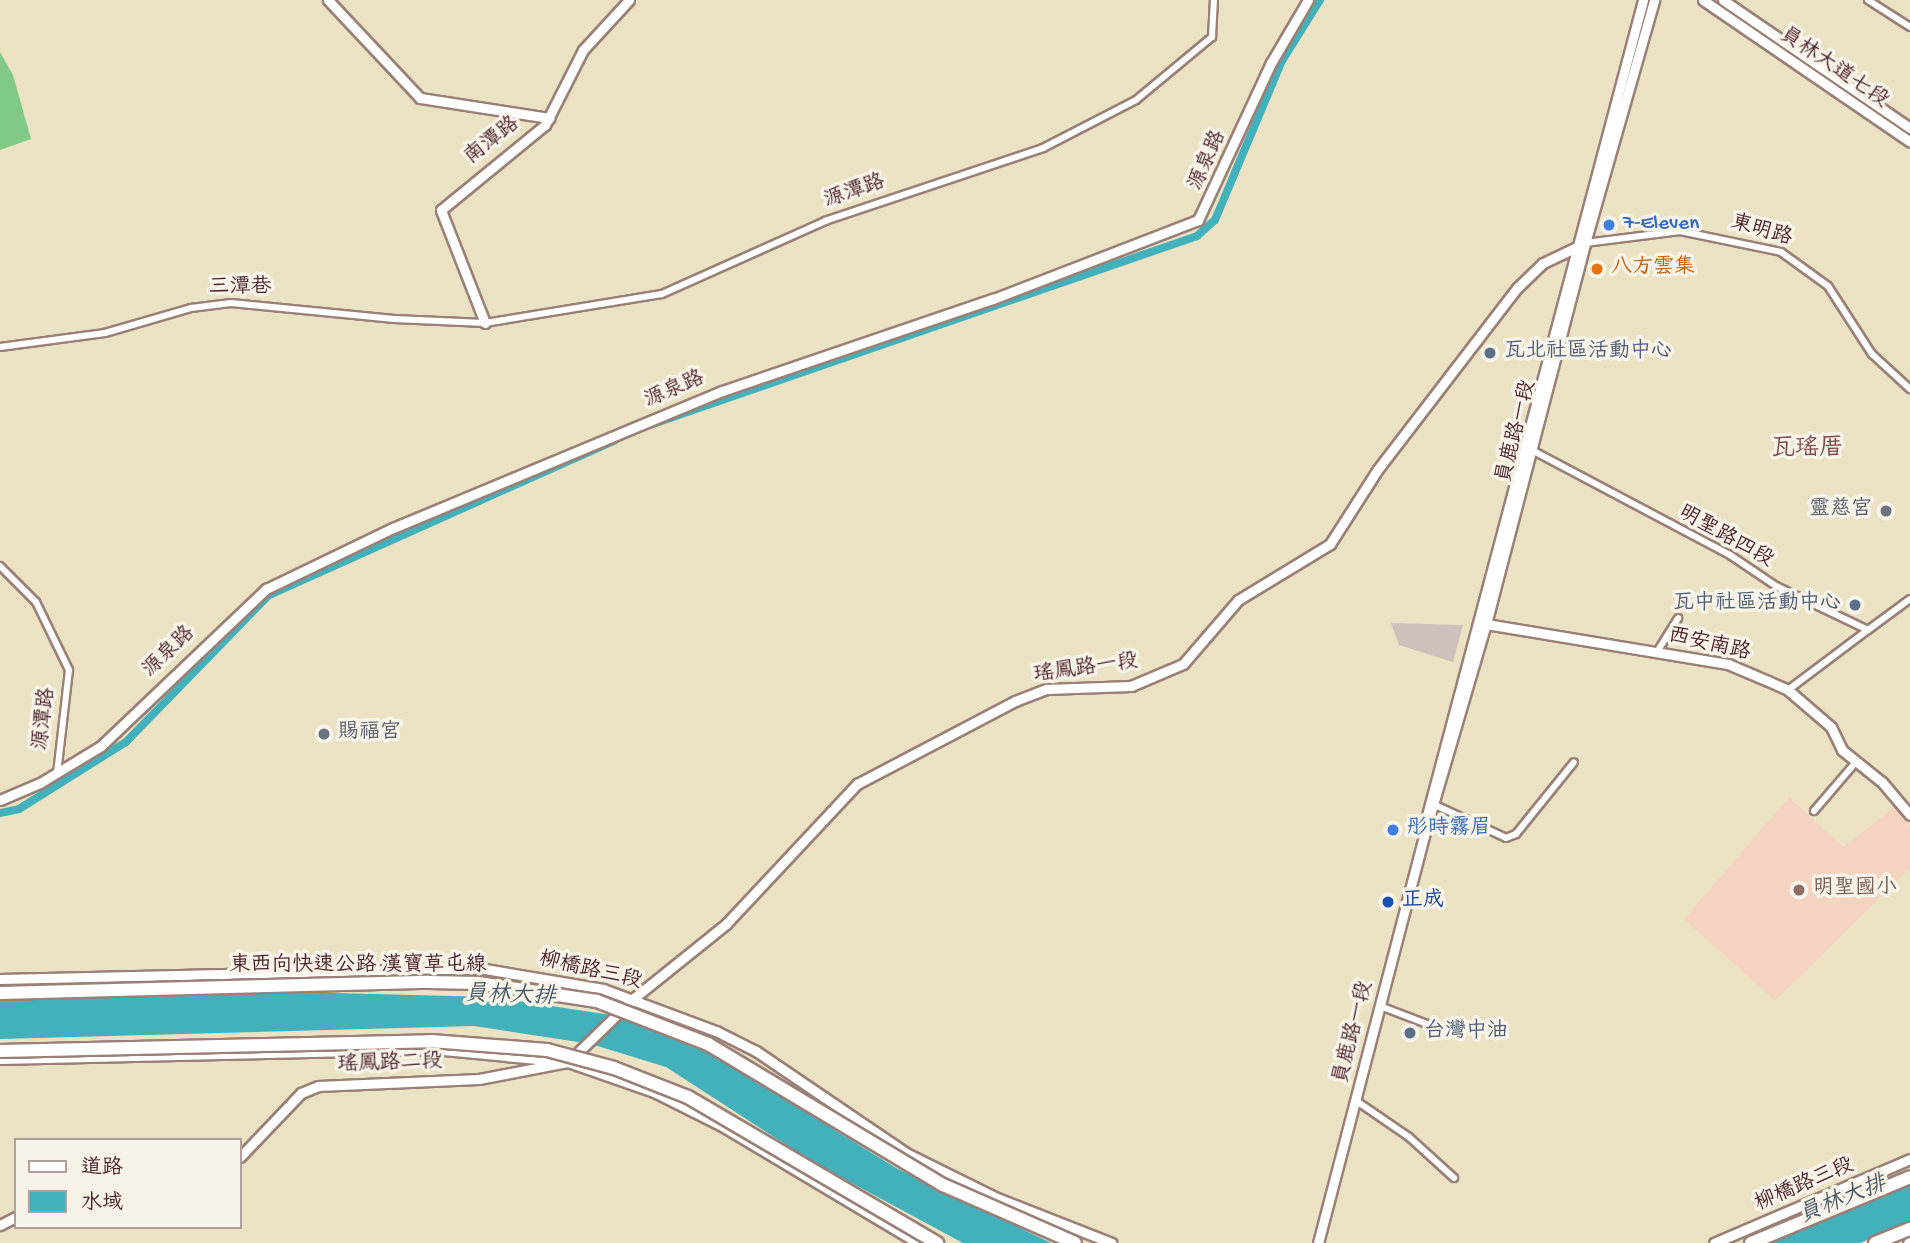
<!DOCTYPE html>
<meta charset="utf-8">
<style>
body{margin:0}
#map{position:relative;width:1910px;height:1243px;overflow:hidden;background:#ebe2c3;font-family:"Gochi Hand","LXGW WenKai TC",sans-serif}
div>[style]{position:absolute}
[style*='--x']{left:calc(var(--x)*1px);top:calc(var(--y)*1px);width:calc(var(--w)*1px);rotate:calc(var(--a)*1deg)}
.built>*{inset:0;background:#f4d3c0}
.industrial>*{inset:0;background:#d0c0bc}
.green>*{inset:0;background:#80c986}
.water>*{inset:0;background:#42b1bc}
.canal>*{height:8px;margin:-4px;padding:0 4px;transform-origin:4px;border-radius:4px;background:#42b1bc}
.roads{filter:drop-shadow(2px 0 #9a8077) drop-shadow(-2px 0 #9a8077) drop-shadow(0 2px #9a8077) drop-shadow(0 -2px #9a8077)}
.street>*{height:6px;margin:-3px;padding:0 3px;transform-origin:3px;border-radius:3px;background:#fff}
.secondary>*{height:9px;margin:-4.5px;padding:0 4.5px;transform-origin:4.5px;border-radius:4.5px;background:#fff}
.highway>*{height:12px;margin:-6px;padding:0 6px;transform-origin:6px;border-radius:6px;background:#fff}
.bridges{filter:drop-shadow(2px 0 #9a8077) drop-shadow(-2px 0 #9a8077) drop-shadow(0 2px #9a8077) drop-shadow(0 -2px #9a8077)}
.highway-bridge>*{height:12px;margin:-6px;padding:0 6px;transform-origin:6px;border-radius:6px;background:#fff}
.dots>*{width:19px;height:19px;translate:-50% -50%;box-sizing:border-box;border:4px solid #f7f3e8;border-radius:50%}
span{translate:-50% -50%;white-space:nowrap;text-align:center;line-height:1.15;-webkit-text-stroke:7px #f7f3e8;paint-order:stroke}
.street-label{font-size:21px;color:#4a1f2b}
.shop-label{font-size:21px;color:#366cbe}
.left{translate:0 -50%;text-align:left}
.food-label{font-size:21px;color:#c56008}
.service-label{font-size:21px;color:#4e5e75}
.right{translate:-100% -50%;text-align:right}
.worship-label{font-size:21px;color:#5b616d}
.education-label{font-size:21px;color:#785e54}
.transit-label{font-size:21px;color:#164399}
.water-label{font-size:23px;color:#475965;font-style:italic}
.quarter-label{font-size:24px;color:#80494c}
.legend{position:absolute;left:14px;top:1138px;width:228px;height:91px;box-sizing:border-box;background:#f7f3e8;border:2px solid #b29e9c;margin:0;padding:9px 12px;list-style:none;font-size:21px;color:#4a1f2b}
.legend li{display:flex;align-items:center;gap:14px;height:35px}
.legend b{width:35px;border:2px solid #b29e9c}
</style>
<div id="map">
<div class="built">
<div style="clip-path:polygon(1789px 797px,1843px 847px,1897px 805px,1910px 827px,1910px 868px,1775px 1001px,1684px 919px)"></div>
</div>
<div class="industrial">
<div style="clip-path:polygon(1391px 623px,1463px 625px,1453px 662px,1399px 645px)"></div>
</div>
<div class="green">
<div style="clip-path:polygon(0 52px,13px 75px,31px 139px,0 150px)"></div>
</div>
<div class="water">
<div style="clip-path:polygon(254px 991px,492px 997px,618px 1016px,687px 1038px,896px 1168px,1051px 1243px,963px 1243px,811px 1161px,666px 1067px,591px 1044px,474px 1026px,0 1039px,0 998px)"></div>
<div style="clip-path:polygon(1910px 1181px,1910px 1222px,1860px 1243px,1758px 1243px)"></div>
</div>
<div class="canal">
<div style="--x:650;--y:425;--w:579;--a:-19.06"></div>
<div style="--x:1197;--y:236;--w:24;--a:-42"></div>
<div style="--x:1215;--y:220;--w:173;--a:-67.2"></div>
<div style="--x:1282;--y:61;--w:72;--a:-58.1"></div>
<div style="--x:0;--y:813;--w:19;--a:-12"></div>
<div style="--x:19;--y:809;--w:126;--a:-32.1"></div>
<div style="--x:126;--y:742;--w:205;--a:-45.8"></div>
<div style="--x:269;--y:595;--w:379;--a:-24.1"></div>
</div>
<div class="roads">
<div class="street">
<div style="--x:1868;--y:0;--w:50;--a:32.7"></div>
<div style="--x:1585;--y:243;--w:96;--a:-7.2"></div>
<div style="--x:1680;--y:231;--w:103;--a:11.7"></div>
<div style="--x:1781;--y:252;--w:58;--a:35.9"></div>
<div style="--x:1828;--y:286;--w:81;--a:57.1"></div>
<div style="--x:1872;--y:354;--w:52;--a:42.6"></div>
<div style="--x:0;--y:347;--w:106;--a:-7.6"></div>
<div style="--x:105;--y:333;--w:90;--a:-16.2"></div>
<div style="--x:191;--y:308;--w:40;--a:-7.1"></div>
<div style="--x:231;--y:303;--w:164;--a:5.6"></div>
<div style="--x:394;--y:319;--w:91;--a:2.5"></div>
<div style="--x:485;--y:323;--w:179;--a:-9.3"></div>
<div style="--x:662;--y:294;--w:179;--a:-24.1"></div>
<div style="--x:825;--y:221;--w:230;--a:-18.5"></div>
<div style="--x:1043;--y:148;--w:105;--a:-27.3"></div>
<div style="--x:1136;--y:100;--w:99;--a:-39.7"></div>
<div style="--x:1212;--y:37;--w:37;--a:-87"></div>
<div style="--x:1528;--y:448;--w:229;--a:27.9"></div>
<div style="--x:1730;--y:555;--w:55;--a:34"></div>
<div style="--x:1776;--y:586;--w:102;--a:25.6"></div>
<div style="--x:1868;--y:630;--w:52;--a:-36.4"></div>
<div style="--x:0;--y:566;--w:51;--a:45"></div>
<div style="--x:36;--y:602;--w:76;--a:64.1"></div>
<div style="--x:69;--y:670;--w:104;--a:96.6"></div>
<div style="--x:1657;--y:652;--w:40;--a:-58"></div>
<div style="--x:1788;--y:690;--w:100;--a:-36.9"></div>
<div style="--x:1435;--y:805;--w:78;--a:24.9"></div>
<div style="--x:1506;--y:838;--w:11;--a:-22"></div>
<div style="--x:1516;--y:834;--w:92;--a:-51.1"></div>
<div style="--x:1814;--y:811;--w:65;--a:-49.4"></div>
<div style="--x:1380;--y:1006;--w:56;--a:21"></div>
<div style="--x:1355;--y:1100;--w:65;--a:34.4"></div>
<div style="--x:1409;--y:1137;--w:61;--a:42.3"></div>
</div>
<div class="secondary">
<div style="--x:328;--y:0;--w:134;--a:46.8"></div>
<div style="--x:420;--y:98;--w:131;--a:8.8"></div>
<div style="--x:1703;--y:0;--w:251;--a:34.4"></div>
<div style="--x:1723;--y:0;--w:227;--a:34.4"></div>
<div style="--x:485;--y:323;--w:121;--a:-111.3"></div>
<div style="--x:441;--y:210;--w:134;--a:-39.3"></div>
<div style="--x:545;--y:125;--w:84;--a:-63.1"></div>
<div style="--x:583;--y:50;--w:68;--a:-47.4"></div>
<div style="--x:1486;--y:624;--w:245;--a:9.4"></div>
<div style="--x:1728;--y:664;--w:43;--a:23"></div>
<div style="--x:1768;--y:681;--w:22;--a:24"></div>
<div style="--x:1788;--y:690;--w:57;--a:40.7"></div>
<div style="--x:1831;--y:727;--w:25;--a:64"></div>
<div style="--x:1842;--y:750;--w:51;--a:38.7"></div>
<div style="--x:1882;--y:782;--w:43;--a:49.7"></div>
<div style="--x:0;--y:800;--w:43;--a:-23"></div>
<div style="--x:40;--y:783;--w:71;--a:-31.2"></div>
<div style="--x:101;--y:746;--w:228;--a:-43.6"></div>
<div style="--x:266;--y:589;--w:141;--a:-25.7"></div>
<div style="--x:393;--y:528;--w:356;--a:-22.6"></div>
<div style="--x:722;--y:391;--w:286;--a:-18.8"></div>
<div style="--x:993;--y:299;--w:220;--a:-21.1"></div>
<div style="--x:1198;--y:220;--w:173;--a:-65.1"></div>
<div style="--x:1271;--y:63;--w:73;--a:-59.6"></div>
<div style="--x:1425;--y:823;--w:851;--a:-75.16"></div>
<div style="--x:0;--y:979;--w:479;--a:-1.3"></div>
<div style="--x:479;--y:968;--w:126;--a:9.6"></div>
<div style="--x:603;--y:989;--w:121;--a:20.4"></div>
<div style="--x:716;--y:1031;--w:45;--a:26.6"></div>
<div style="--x:756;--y:1051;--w:181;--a:34.2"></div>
<div style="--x:906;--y:1153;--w:102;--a:26.3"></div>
<div style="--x:997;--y:1198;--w:123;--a:21.4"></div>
<div style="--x:0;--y:1059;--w:433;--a:-1.3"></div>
<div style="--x:433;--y:1049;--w:136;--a:5.5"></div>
<div style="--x:568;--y:1062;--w:91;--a:19.2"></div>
<div style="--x:654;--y:1092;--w:76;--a:26.6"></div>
<div style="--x:722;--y:1126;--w:228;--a:30.8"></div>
<div style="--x:240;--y:1157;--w:88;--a:-46.4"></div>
<div style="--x:301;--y:1093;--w:18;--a:-22"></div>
<div style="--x:318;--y:1086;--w:161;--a:-2.5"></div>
<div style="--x:479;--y:1079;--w:91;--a:-10.8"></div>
<div style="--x:568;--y:1062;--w:92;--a:-44.1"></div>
<div style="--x:634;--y:998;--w:118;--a:-38.8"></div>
<div style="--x:726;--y:924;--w:192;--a:-46.9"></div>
<div style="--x:857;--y:784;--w:178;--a:-27.7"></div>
<div style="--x:1015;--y:701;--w:34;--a:-21"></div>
<div style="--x:1047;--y:689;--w:84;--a:-2"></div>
<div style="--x:1131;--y:686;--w:56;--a:-22.9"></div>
<div style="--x:1183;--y:664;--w:84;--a:-49.3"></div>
<div style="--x:1238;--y:600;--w:108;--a:-31.3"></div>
<div style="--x:1330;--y:544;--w:89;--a:-57.4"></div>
<div style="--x:1378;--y:469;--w:228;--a:-52.5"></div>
<div style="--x:1517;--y:288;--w:36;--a:-44"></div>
<div style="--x:1543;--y:263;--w:47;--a:-25.5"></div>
<div style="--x:0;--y:1225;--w:18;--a:-27"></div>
<div style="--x:1318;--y:1243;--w:425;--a:-75.4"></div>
<div style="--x:1425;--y:832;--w:217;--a:-73.7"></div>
<div style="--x:1486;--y:624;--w:394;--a:-75.4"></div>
<div style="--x:1585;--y:243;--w:253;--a:-74.1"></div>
<div style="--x:1714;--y:1243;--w:213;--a:-23.2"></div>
<div style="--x:1908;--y:1243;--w:2;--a:-27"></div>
</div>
<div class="highway">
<div style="--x:1751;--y:1243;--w:172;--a:-22.5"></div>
<div style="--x:1875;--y:1243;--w:38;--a:-22"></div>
</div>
</div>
<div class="bridges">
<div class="highway-bridge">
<div style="--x:0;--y:993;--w:429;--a:-1.5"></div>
<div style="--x:429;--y:982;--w:49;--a:1.2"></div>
<div style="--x:478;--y:983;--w:120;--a:8.6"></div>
<div style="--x:597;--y:1001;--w:119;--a:21.2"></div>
<div style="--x:708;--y:1044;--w:274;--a:31"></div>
<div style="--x:943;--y:1185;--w:144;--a:23.7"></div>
<div style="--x:0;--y:1051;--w:431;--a:-1.3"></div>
<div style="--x:431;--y:1041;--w:116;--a:4.4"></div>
<div style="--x:547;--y:1050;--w:69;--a:15"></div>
<div style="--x:614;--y:1068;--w:79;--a:21.4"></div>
<div style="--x:688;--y:1097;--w:289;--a:30.4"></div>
</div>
</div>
<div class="dots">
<div style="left:1609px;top:225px;background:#3f7fe0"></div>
<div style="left:1597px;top:269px;background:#e8710a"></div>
<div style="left:1490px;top:353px;background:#5c6f8a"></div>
<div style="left:1886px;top:511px;background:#6b7280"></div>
<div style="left:1855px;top:605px;background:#5c6f8a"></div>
<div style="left:324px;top:734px;background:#6b7280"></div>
<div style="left:1393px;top:830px;background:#3f7fe0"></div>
<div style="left:1799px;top:890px;background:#8d6e63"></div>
<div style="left:1388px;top:902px;background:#1a4fb4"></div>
<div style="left:1410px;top:1033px;background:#5c6f8a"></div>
</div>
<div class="street-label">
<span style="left:1833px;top:69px;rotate:34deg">員林大道七段</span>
<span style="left:493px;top:142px;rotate:-38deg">南潭路</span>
<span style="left:1209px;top:161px;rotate:-66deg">源泉路</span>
<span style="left:855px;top:193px;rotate:-19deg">源潭路</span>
<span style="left:1761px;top:232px;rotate:16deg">東明路</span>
<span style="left:240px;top:289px">三潭巷</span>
<span style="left:675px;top:391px;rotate:-23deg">源泉路</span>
<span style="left:1518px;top:432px;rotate:-76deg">員鹿路一段</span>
<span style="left:1725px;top:538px;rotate:29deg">明聖路四段</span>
<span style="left:1709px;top:646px;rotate:13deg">西安南路</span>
<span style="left:170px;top:653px;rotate:-44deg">源泉路</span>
<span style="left:1086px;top:670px;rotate:-8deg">瑤鳳路一段</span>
<span style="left:46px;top:719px;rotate:-83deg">源潭路</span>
<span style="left:358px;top:967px">東西向快速公路 漢寶草屯線</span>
<span style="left:590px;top:972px;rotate:13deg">柳橋路三段</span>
<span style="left:1355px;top:1033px;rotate:-76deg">員鹿路一段</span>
<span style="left:390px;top:1065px;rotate:-2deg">瑤鳳路二段</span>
<span style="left:1805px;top:1186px;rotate:-23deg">柳橋路三段</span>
</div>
<div class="shop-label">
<span class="left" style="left:1623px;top:225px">7-Eleven</span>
<span class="left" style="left:1407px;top:830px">彤時霧眉</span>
</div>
<div class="food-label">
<span class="left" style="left:1611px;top:269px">八方雲集</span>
</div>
<div class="service-label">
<span class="left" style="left:1504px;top:353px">瓦北社區活動中心</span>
<span class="right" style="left:1841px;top:605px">瓦中社區活動中心</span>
<span class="left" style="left:1424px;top:1033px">台灣中油</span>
</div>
<div class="worship-label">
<span class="right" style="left:1872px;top:511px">靈慈宮</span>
<span class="left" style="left:338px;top:734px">賜福宮</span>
</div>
<div class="education-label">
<span class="left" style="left:1813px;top:890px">明聖國小</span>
</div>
<div class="transit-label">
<span class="left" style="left:1402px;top:902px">正成</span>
</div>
<div class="water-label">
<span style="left:510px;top:997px;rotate:2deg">員林大排</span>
<span style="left:1843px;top:1201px;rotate:-22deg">員林大排</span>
</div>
<div class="quarter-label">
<span style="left:1807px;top:450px">瓦瑤厝</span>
</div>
<ul class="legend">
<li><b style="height:9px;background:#fff"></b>道路</li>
<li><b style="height:19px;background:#42b1bc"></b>水域</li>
</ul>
</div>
